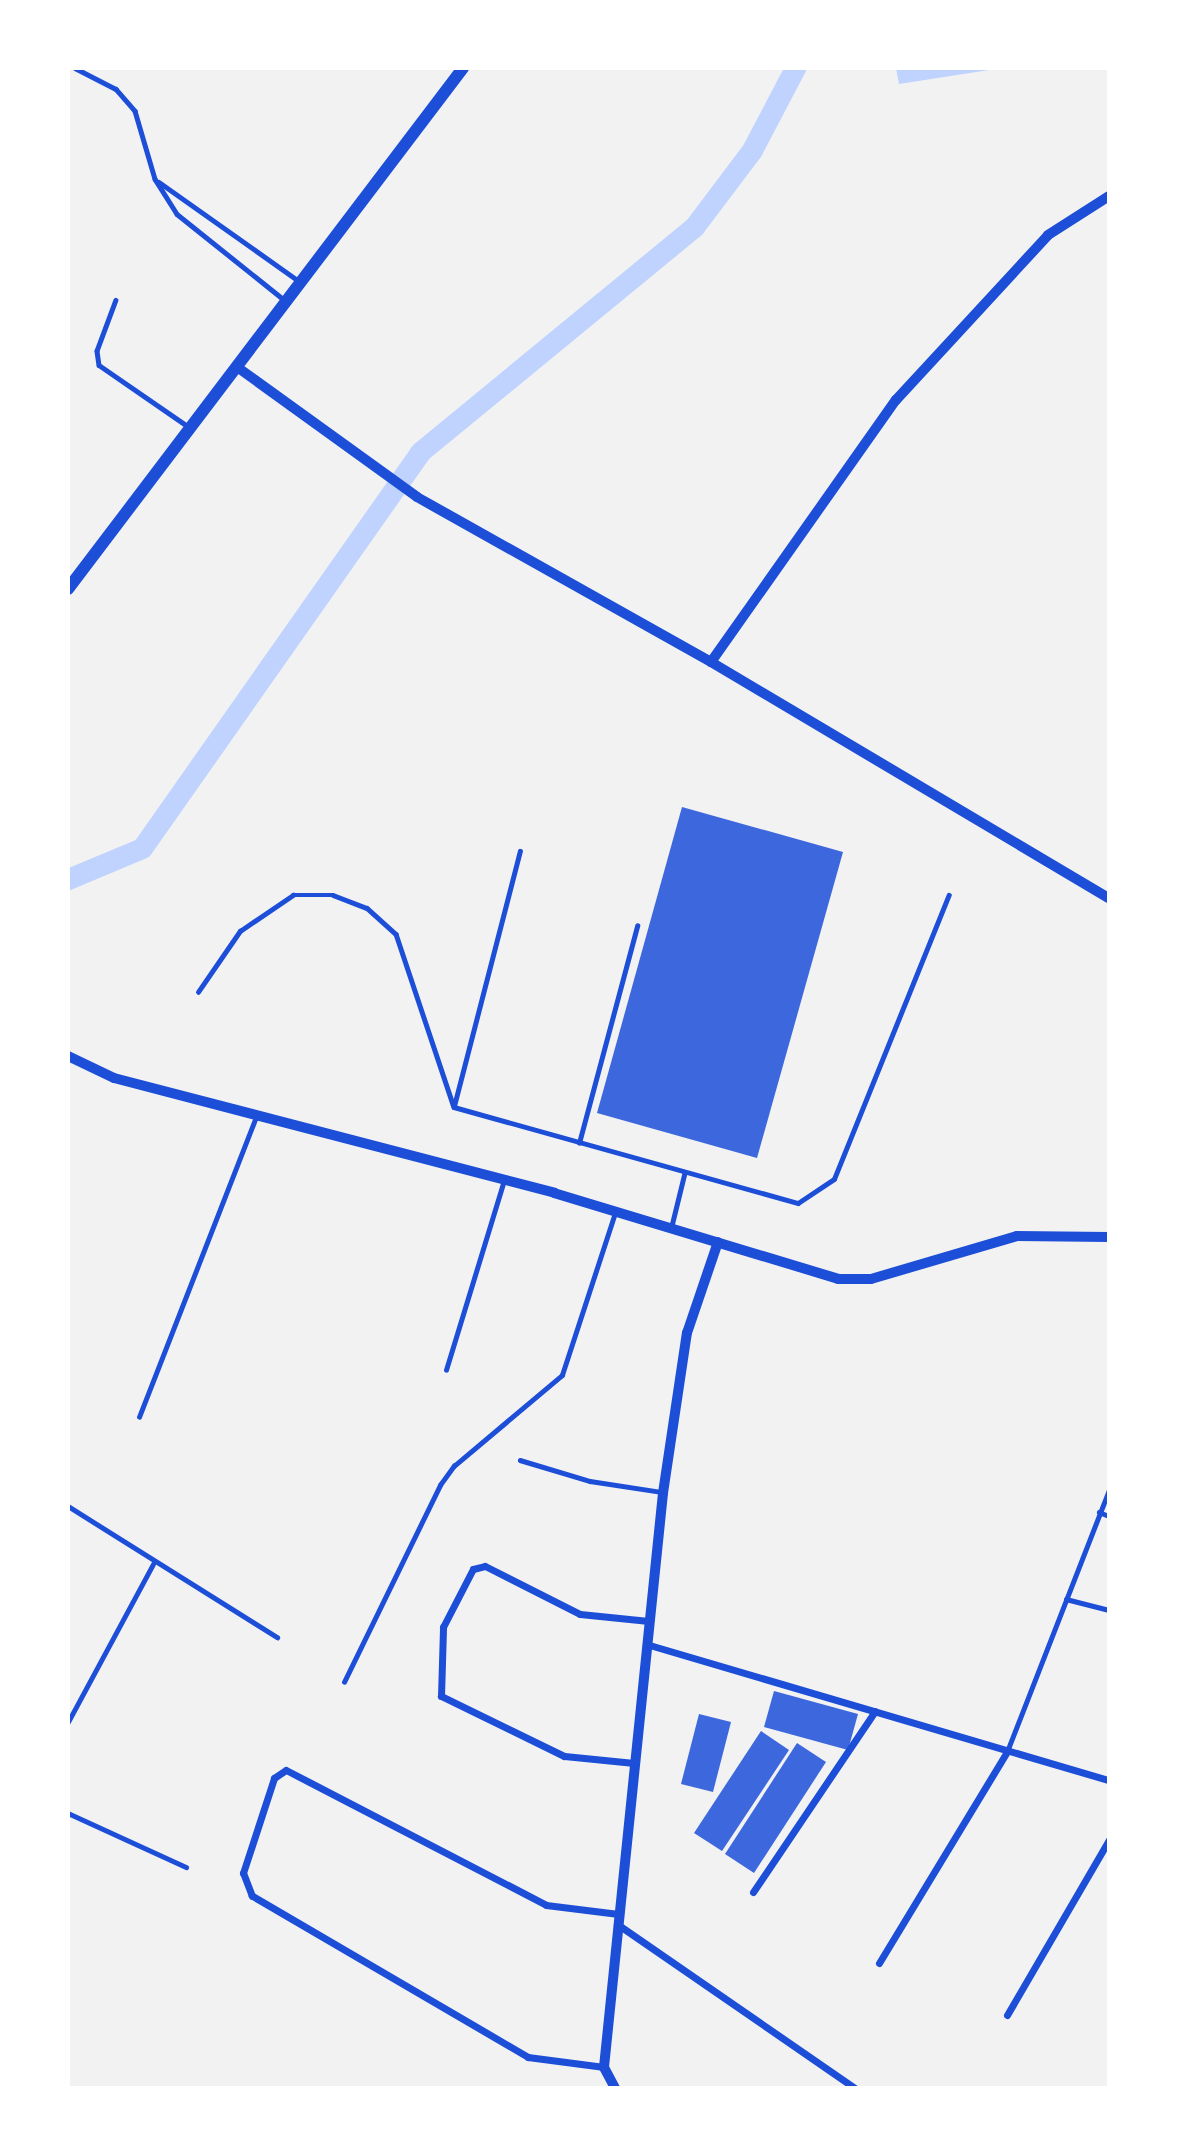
<!DOCTYPE html>
<style>
body{margin:0}
#map{position:relative;width:1177px;height:2156px;overflow:hidden;background:#f2f2f2;font-family:Roboto,sans-serif}
div>[style]{position:absolute}
[style*='--x']{left:calc(var(--x)*1px);top:calc(var(--y)*1px);width:calc(var(--w)*1px);rotate:calc(var(--a)*1deg)}
.water>*{inset:0;background:#bfd3fe}
.canal>*{height:21px;margin:-10.5px;padding:0 10.5px;transform-origin:10.5px;border-radius:10.5px;background:#bfd3fe}
.building>*{inset:0;background:#3d67dc}
.service>*{height:4.5px;margin:-2.25px;padding:0 2.25px;transform-origin:2.25px;border-radius:2.25px;background:#1d4ed8}
.minor>*{height:7px;margin:-3.5px;padding:0 3.5px;transform-origin:3.5px;border-radius:3.5px;background:#1d4ed8}
.tertiary>*{height:10px;margin:-5px;padding:0 5px;transform-origin:5px;border-radius:5px;background:#1d4ed8}
.secondary>*{height:12px;margin:-6px;padding:0 6px;transform-origin:6px;border-radius:6px;background:#1d4ed8}
span{translate:-50% -50%;white-space:nowrap;text-align:center;line-height:1.15;-webkit-text-stroke:7px #fff;paint-order:stroke}
.frame{position:absolute;inset:0;border:70px solid #fff;pointer-events:none}
</style>
<div id="map">
<div class="water">
<div style="clip-path:polygon(896px 68px,1002px 68px,899px 84px)"></div>
</div>
<div class="canal">
<div style="--x:68;--y:879;--w:80;--a:-22.7"></div>
<div style="--x:142;--y:848;--w:484;--a:-54.9"></div>
<div style="--x:420;--y:452;--w:355;--a:-39.4"></div>
<div style="--x:694;--y:227;--w:96;--a:-53"></div>
<div style="--x:752;--y:150;--w:93;--a:-62.3"></div>
</div>
<div class="building">
<div style="clip-path:polygon(682px 807px,843px 852px,757px 1158px,597px 1113px)"></div>
<div style="clip-path:polygon(774px 1691px,858px 1714px,848px 1750px,764px 1727px)"></div>
<div style="clip-path:polygon(699px 1714px,731px 1722px,713px 1792px,681px 1784px)"></div>
<div style="clip-path:polygon(761px 1731px,789px 1750px,722px 1851px,694px 1833px)"></div>
<div style="clip-path:polygon(797px 1743px,826px 1762px,754px 1873px,725px 1854px)"></div>
</div>
<div class="service">
<div style="--x:75;--y:68;--w:46;--a:27.1"></div>
<div style="--x:116;--y:89;--w:29;--a:49"></div>
<div style="--x:135;--y:111;--w:71;--a:73.6"></div>
<div style="--x:155;--y:179;--w:41;--a:57.8"></div>
<div style="--x:177;--y:214;--w:136;--a:38.7"></div>
<div style="--x:159;--y:182;--w:173;--a:35.3"></div>
<div style="--x:116;--y:300;--w:54;--a:110.4"></div>
<div style="--x:97;--y:351;--w:14;--a:82"></div>
<div style="--x:99;--y:365;--w:109;--a:34.6"></div>
<div style="--x:198;--y:992;--w:74;--a:-55.5"></div>
<div style="--x:240;--y:931;--w:64;--a:-34.2"></div>
<div style="--x:293;--y:895;--w:40;--a:0"></div>
<div style="--x:333;--y:895;--w:36;--a:21"></div>
<div style="--x:367;--y:908;--w:39;--a:42"></div>
<div style="--x:396;--y:934;--w:182;--a:71.5"></div>
<div style="--x:454;--y:1107;--w:357;--a:15.6"></div>
<div style="--x:798;--y:1203;--w:43;--a:-33.7"></div>
<div style="--x:834;--y:1179;--w:306;--a:-68"></div>
<div style="--x:454;--y:1106;--w:263;--a:-75.5"></div>
<div style="--x:579;--y:1143;--w:225;--a:-75"></div>
<div style="--x:671;--y:1228;--w:55;--a:-76.2"></div>
<div style="--x:446;--y:1370;--w:199;--a:-73"></div>
<div style="--x:139;--y:1417;--w:322;--a:-68.7"></div>
<div style="--x:520;--y:1460;--w:73;--a:16.7"></div>
<div style="--x:590;--y:1481;--w:73;--a:8.7"></div>
<div style="--x:68;--y:1506;--w:247;--a:32.1"></div>
<div style="--x:1099;--y:1512;--w:11;--a:22"></div>
<div style="--x:1066;--y:1599;--w:44;--a:14.3"></div>
<div style="--x:344;--y:1682;--w:219;--a:-64"></div>
<div style="--x:440;--y:1485;--w:24;--a:-54"></div>
<div style="--x:454;--y:1466;--w:141;--a:-40.1"></div>
<div style="--x:562;--y:1375;--w:170;--a:-71.9"></div>
<div style="--x:68;--y:1722;--w:179;--a:-61.7"></div>
<div style="--x:1008;--y:1749;--w:278;--a:-68.7"></div>
<div style="--x:68;--y:1813;--w:130;--a:24.6"></div>
</div>
<div class="minor">
<div style="--x:646;--y:1644;--w:483;--a:16.4"></div>
<div style="--x:634;--y:1763;--w:70;--a:-174.3"></div>
<div style="--x:564;--y:1756;--w:137;--a:-154"></div>
<div style="--x:441;--y:1696;--w:69;--a:-88.3"></div>
<div style="--x:443;--y:1627;--w:65;--a:-62.7"></div>
<div style="--x:473;--y:1569;--w:12;--a:-14"></div>
<div style="--x:485;--y:1566;--w:106;--a:26.8"></div>
<div style="--x:580;--y:1614;--w:69;--a:5.8"></div>
<div style="--x:753;--y:1892;--w:218;--a:-56"></div>
<div style="--x:617;--y:1924;--w:289;--a:34.6"></div>
<div style="--x:879;--y:1963;--w:249;--a:-58.8"></div>
<div style="--x:1007;--y:2015;--w:203;--a:-59.8"></div>
<div style="--x:604;--y:2067;--w:77;--a:-172.5"></div>
<div style="--x:528;--y:2057;--w:320;--a:-149.7"></div>
<div style="--x:252;--y:1896;--w:25;--a:-111"></div>
<div style="--x:243;--y:1873;--w:100;--a:-71.9"></div>
<div style="--x:274;--y:1778;--w:14;--a:-34"></div>
<div style="--x:286;--y:1770;--w:293;--a:27.4"></div>
<div style="--x:546;--y:1905;--w:73;--a:7.1"></div>
</div>
<div class="tertiary">
<div style="--x:237;--y:367;--w:222;--a:35.8"></div>
<div style="--x:417;--y:497;--w:337;--a:29.3"></div>
<div style="--x:711;--y:662;--w:463;--a:30.7"></div>
<div style="--x:711;--y:662;--w:321;--a:-54.8"></div>
<div style="--x:896;--y:400;--w:224;--a:-47.3"></div>
<div style="--x:1048;--y:235;--w:72;--a:-32.6"></div>
<div style="--x:68;--y:1056;--w:51;--a:25.6"></div>
<div style="--x:114;--y:1078;--w:455;--a:14.6"></div>
<div style="--x:554;--y:1193;--w:297;--a:16.8"></div>
<div style="--x:838;--y:1279;--w:33;--a:0"></div>
<div style="--x:871;--y:1279;--w:152;--a:-16.4"></div>
<div style="--x:1017;--y:1236;--w:92;--a:0.6"></div>
<div style="--x:615;--y:2088;--w:24;--a:-118"></div>
<div style="--x:604;--y:2067;--w:577;--a:-84.13"></div>
<div style="--x:663;--y:1493;--w:162;--a:-81.5"></div>
<div style="--x:687;--y:1333;--w:96;--a:-71.2"></div>
</div>
<div class="secondary">
<div style="--x:68;--y:589;--w:654;--a:-52.83"></div>
</div>
<div class="frame"></div>
</div>
